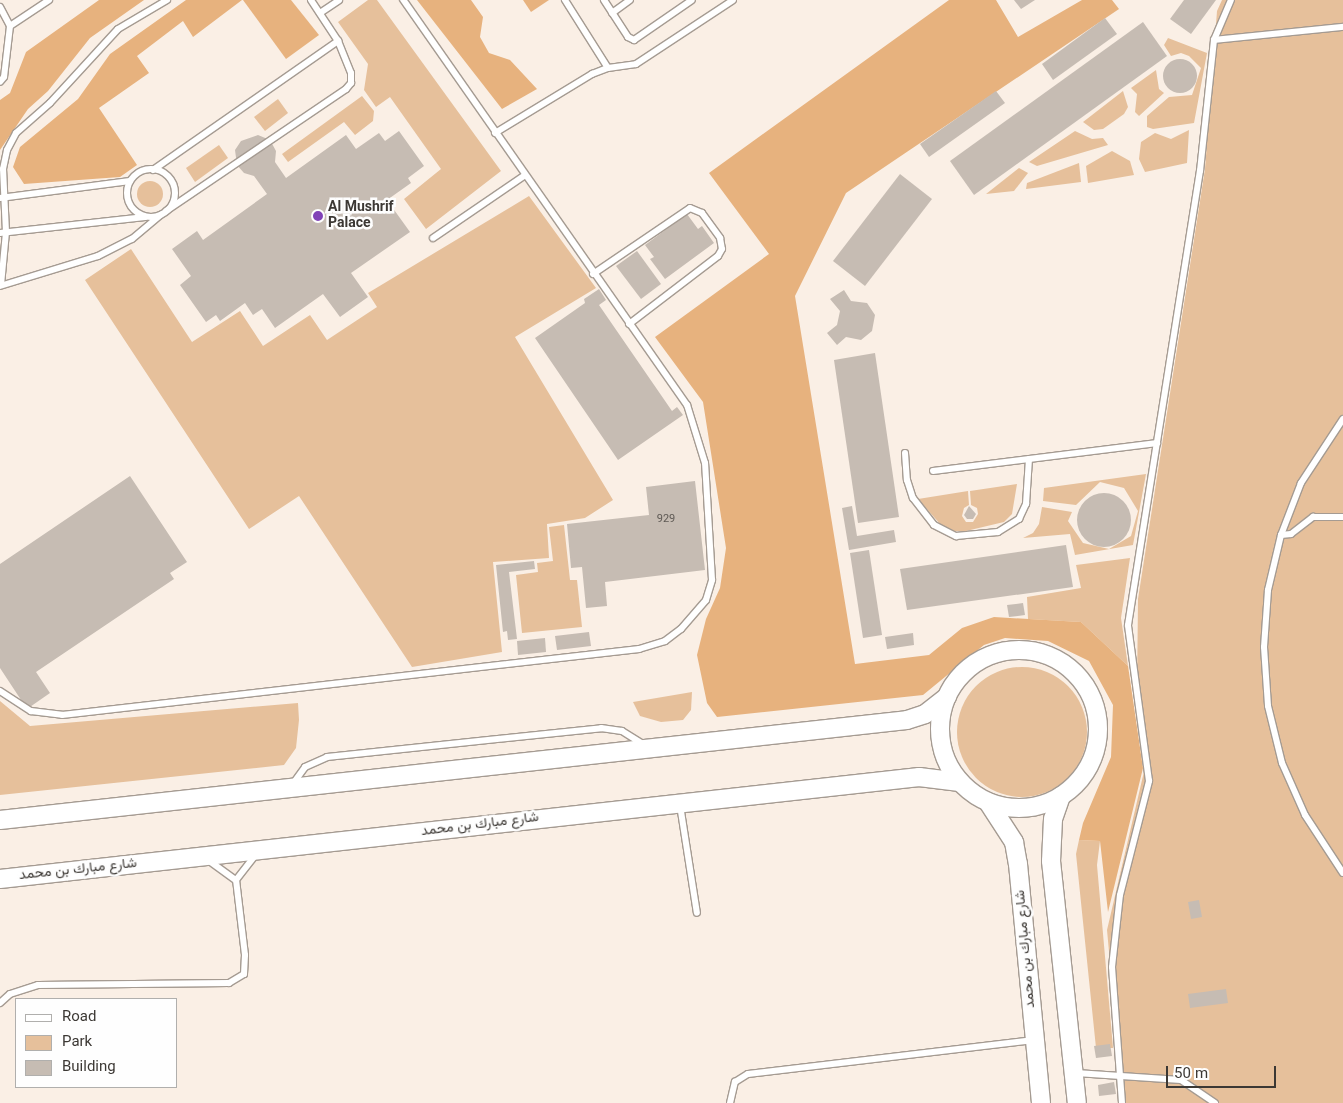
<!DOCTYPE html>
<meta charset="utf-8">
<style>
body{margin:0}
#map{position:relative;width:1343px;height:1103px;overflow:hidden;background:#faefe5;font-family:Georgia,Vazirmatn,serif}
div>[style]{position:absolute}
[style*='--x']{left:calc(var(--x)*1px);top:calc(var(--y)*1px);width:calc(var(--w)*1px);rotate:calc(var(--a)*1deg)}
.green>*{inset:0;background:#e6c09b}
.round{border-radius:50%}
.forest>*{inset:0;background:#e7b27e}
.building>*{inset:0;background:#c6bcb3}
.roads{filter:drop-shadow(1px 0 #a59b92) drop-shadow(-1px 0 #a59b92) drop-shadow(0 1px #a59b92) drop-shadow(0 -1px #a59b92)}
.lane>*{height:6px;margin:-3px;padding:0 3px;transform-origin:3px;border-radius:3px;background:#fff}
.lane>.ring{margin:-3px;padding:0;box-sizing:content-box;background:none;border:6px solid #fff;border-radius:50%}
.secondary>*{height:18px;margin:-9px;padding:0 9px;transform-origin:9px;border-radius:9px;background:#fff}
.secondary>.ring{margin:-9px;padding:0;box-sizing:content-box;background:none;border:18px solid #fff;border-radius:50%}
.dots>*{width:14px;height:14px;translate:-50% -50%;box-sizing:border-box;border:2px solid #fefefe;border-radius:50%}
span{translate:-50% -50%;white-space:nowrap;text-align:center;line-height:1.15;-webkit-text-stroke:5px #fefefe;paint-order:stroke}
.number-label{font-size:11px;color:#5e5954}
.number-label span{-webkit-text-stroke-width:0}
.poi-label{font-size:14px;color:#3c3834;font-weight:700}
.left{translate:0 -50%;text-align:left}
.street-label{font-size:14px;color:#3c3834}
.legend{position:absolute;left:15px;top:998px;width:162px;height:90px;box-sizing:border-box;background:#fefefe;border:1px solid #b0afad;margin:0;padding:6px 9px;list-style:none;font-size:15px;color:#3c3834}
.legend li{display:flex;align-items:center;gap:10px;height:25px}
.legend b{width:25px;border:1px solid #b0afad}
.scale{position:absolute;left:1166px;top:1066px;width:110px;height:22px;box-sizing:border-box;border:2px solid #3c3834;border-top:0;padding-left:6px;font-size:15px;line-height:18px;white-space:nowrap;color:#3c3834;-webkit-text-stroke:4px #fefefe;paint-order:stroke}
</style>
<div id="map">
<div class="green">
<div style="clip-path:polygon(368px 0,377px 0,501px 171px,426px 229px,404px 199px,441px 169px,390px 97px,376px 107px,364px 90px,368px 64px,338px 22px)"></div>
<div style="clip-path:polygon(1222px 0,1343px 0,1343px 1103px,1123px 1103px,1107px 930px,1146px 763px,1137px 689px,1138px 599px,1205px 169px,1217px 11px)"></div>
<div style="clip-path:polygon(1168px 38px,1207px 53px,1194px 123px,1153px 129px,1147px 127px,1147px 116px,1169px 97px,1192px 95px,1201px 68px,1189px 56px,1181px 53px,1171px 56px,1164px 45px)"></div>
<div style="clip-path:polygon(1156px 70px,1159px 89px,1164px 93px,1139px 116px,1135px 112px,1137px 94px,1131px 88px)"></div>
<div style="clip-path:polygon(1123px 91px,1128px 107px,1124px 114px,1103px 129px,1094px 130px,1083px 122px)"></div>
<div style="clip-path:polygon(362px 96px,374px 111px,373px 121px,355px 135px,344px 122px,288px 162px,282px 154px)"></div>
<div style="clip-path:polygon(278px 99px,288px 113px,265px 131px,254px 117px)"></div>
<div style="clip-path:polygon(1189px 130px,1187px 163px,1145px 172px,1139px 159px,1141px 142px,1155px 133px,1171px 139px)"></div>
<div style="clip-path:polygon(1075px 131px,1092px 139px,1103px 138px,1108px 145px,1037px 166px,1029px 162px)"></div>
<div style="clip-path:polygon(219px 145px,228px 158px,195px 182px,186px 168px)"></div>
<div style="clip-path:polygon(1112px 151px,1130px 161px,1134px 175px,1088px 183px,1086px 166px)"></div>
<div style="clip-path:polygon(1079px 163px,1081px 182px,1026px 189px,1027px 183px)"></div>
<div style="clip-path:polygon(1019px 168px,1028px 173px,1014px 191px,986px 194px)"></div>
<div class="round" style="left:137px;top:181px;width:26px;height:26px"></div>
<div style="clip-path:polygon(529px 196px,596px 288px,515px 337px,613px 500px,585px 518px,547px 524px,549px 558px,493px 562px,502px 652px,412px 667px,299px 496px,249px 529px,85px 280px,131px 249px,192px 342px,240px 311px,263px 346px,310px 315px,327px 340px,377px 307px,368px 293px)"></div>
<div style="clip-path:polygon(1146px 474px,1133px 545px,1075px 555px,1070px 534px,1023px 538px,1033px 533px,1039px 524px,1042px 507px,1072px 512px,1068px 521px,1083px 543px,1109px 549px,1131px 536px,1138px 511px,1124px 488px,1100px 482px,1076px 505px,1043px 501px,1044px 488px)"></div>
<div style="clip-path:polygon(1017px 484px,1012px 514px,1004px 522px,966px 531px,954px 531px,941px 525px,918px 499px,968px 491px,969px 505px,964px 508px,962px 516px,966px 522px,973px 522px,978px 514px,977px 508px,971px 505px,970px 491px)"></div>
<div style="clip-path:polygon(564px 525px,570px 580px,577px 580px,582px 627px,522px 633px,516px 575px,538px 572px,537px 563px,553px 561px,549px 527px)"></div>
<div style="clip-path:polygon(1130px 558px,1121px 618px,1128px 666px,1081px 622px,1028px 619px,1027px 597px,1081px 588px,1076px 565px)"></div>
<div class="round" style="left:957px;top:667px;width:130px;height:130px"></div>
<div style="clip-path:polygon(692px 692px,691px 710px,683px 720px,661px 722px,640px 716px,633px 702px)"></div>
<div style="clip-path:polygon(0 701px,30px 726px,298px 703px,299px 720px,296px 748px,284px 765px,0 795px)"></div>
<div style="clip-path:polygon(1079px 840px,1100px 841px,1097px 865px,1113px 1048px,1096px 1048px,1076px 854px)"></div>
</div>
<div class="forest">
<div style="clip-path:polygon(99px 0,144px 0,90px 38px,48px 91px,28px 109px,0 150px,0 100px,10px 93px,26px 52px)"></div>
<div style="clip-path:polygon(186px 0,242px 0,193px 37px,183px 21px,137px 56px,149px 73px,99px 108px,137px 165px,120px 177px,24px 184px,13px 167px,20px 147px,78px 99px,110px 54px)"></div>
<div style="clip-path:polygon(243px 0,291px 0,319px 35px,286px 59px)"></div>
<div style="clip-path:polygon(417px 0,471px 0,483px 17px,480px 37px,489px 53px,510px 60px,537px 89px,502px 109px)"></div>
<div style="clip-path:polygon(523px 0,549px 0,531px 12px)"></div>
<div style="clip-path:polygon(949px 0,996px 0,1018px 37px,1082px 0,1112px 0,1119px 9px,846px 193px,795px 296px,855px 664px,929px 655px,962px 628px,994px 617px,1081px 622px,1128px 666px,1143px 768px,1108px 912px,1100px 841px,1079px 840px,1083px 823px,1111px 757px,1113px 705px,1089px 661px,1048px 641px,1005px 638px,984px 645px,923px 695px,717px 717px,707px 703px,697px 655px,706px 619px,720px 588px,726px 548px,703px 402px,655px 337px,769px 254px,709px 173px)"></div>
</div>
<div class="building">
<div style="clip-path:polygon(1014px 0,1035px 0,1021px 9px)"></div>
<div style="clip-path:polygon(1184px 0,1216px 0,1191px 34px,1170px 19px)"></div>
<div style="clip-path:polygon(1105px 18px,1117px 34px,1053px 80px,1042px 64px)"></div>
<div style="clip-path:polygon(1143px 22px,1167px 56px,974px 195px,950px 161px)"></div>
<div class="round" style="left:1163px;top:59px;width:34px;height:34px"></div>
<div style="clip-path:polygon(996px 91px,1005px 103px,929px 157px,920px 144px)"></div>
<div style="clip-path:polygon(399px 131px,424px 166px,408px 178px,411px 183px,387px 200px,410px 232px,351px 273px,368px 297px,340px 317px,323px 294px,275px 328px,262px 309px,253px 315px,245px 303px,220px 321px,216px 315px,206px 322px,180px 285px,191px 276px,172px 249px,197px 231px,203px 240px,267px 194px,254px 176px,244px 173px,237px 165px,235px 150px,241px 141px,258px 135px,270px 140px,276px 151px,275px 162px,286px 178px,346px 135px,356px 149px,379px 133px,385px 141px)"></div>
<div style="clip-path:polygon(900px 174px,932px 199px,865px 286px,833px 261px)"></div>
<div style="clip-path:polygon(687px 214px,698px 229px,702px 226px,714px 243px,665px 279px,650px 259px,654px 257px,645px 245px)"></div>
<div style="clip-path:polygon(637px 251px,661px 284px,641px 299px,616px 266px)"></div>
<div style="clip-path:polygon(599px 289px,606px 300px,599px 305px,672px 411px,677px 407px,683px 415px,618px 460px,535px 338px,585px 303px,584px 299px)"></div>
<div style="clip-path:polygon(844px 290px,851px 301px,867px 303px,875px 315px,872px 331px,861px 340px,846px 337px,837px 345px,827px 333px,837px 325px,840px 311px,830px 299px)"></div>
<div style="clip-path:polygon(875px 353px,899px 517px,858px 523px,834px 360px)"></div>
<div style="clip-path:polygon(130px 476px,187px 562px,170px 573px,174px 579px,36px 672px,50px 693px,27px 709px,0 668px,0 564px)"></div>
<div style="clip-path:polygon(695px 481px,705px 570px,605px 582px,607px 606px,586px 608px,582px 567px,571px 568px,567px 524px,649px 515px,646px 487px)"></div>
<div class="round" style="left:1077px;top:493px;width:54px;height:54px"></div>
<div style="clip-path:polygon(852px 506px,857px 536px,894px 530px,896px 542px,849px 550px,842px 508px)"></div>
<div style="clip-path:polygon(969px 506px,976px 514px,973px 519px,967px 519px,964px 515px)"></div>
<div style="clip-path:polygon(1066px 545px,1073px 587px,907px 610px,900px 569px)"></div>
<div style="clip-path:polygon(869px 550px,882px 635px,863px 638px,850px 553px)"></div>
<div style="clip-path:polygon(534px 561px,535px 569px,509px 572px,517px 639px,508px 640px,507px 631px,503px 632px,496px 565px)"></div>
<div style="clip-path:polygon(1023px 603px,1025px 615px,1009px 617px,1007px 605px)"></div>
<div style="clip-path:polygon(589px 632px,591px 646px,557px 650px,555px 636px)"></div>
<div style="clip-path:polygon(913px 633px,914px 645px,887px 649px,885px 637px)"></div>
<div style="clip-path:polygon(545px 638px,546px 652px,518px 655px,517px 641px)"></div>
<div style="clip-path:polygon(1199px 900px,1202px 917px,1191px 919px,1188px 902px)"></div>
<div style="clip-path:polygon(1226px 989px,1228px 1003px,1190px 1008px,1188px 994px)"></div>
<div style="clip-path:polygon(1110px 1044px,1112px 1056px,1096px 1058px,1094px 1046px)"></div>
<div style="clip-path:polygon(1114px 1082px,1116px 1094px,1099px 1096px,1098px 1085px)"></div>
</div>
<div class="roads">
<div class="lane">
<div style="--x:565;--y:0;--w:80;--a:57.7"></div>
<div style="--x:608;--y:68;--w:28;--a:-8"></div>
<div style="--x:636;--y:64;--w:116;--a:-33.4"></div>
<div style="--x:604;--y:0;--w:44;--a:57"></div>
<div style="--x:628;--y:37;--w:7;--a:27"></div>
<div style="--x:634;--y:40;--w:70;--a:-34.6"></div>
<div style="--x:0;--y:7;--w:21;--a:62"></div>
<div style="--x:10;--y:26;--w:51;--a:96.7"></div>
<div style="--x:4;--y:77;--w:6;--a:129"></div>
<div style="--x:320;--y:13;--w:23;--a:-34"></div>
<div style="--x:612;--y:13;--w:22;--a:-36"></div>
<div style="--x:10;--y:26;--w:47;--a:-33.7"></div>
<div style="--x:1214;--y:40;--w:130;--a:-5.8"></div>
<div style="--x:495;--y:133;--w:114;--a:-31.3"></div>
<div style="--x:592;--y:74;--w:17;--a:-21"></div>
<div class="ring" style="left:127px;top:169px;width:42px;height:42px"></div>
<div style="--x:153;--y:170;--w:226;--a:-34.9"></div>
<div style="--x:0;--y:198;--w:131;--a:-7.5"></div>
<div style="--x:166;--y:211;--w:217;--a:-34.1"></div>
<div style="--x:346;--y:89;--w:8;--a:-50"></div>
<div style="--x:351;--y:83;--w:10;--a:-90"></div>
<div style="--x:351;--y:73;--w:35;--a:-112"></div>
<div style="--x:338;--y:41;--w:49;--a:-123.4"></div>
<div style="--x:0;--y:233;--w:146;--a:-6.3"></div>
<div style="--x:433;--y:238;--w:110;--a:-34.3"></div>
<div style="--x:593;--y:274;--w:117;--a:-34.2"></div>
<div style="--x:690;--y:208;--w:13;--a:23"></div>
<div style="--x:702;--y:213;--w:31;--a:54"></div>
<div style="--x:720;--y:238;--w:11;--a:80"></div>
<div style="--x:722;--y:249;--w:8;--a:120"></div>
<div style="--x:718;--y:256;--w:112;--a:142.6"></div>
<div style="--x:1;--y:285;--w:53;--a:-84.6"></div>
<div style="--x:6;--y:232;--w:63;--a:-92.7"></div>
<div style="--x:3;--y:169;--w:19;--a:-78"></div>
<div style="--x:7;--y:150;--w:19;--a:-62"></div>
<div style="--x:16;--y:133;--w:45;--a:-41.4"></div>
<div style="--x:50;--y:103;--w:100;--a:-47.4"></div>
<div style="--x:118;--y:29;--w:57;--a:-30.6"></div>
<div style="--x:0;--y:286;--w:102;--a:-17"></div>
<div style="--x:98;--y:256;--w:38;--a:-27"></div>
<div style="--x:132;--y:239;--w:38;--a:-40"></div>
<div style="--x:1343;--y:419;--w:77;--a:123.3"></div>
<div style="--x:1301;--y:483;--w:56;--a:111"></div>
<div style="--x:1281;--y:535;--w:57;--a:103.3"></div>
<div style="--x:1268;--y:590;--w:57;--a:94"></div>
<div style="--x:1264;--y:647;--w:59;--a:86.1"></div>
<div style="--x:1268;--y:706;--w:59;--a:76.2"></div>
<div style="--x:1282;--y:763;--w:57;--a:66.1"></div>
<div style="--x:1305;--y:815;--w:69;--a:56.8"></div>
<div style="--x:905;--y:453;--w:27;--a:86"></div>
<div style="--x:907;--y:480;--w:19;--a:72"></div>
<div style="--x:913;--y:498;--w:34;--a:52"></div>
<div style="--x:934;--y:525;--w:25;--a:27"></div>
<div style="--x:956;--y:536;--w:42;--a:-5.4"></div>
<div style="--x:998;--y:532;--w:25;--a:-32"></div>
<div style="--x:1019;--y:519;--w:17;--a:-65"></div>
<div style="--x:1026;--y:504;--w:45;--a:-86.2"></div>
<div style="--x:933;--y:471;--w:226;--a:-7.1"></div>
<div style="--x:1281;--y:535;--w:10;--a:-6"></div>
<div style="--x:1291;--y:534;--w:28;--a:-38"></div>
<div style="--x:1313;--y:517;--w:30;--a:0"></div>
<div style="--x:0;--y:691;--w:37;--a:33"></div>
<div style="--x:31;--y:711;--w:31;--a:7"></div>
<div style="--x:62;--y:715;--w:581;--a:-6.53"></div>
<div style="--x:639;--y:649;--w:27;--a:-17"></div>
<div style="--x:665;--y:641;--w:20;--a:-37"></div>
<div style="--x:681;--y:629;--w:38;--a:-49"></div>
<div style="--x:706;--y:600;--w:21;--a:-73"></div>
<div style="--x:712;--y:580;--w:117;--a:-93.4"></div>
<div style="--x:705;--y:463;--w:61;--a:-107.2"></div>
<div style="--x:687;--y:405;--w:495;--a:-125"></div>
<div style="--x:292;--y:785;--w:22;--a:-54"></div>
<div style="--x:305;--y:767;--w:24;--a:-24"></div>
<div style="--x:327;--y:757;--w:276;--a:-6"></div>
<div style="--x:601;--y:728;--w:21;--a:8"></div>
<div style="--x:622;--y:731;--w:28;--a:32"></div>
<div style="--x:680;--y:805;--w:109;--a:81.1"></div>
<div style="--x:208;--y:860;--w:34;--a:36"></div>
<div style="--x:0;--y:1003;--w:13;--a:-42"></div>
<div style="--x:10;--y:994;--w:29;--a:-18"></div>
<div style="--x:38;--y:985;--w:191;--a:-0.6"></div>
<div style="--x:229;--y:983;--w:17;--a:-31"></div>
<div style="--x:244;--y:974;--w:19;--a:-87"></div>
<div style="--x:245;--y:955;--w:76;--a:-96.8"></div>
<div style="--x:236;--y:880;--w:34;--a:-52"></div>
<div style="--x:1076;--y:1073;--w:105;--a:3.8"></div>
<div style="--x:1181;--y:1080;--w:41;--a:34.1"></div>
<div style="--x:730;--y:1103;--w:22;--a:-77"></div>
<div style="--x:735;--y:1082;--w:15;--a:-32"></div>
<div style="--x:748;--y:1074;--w:288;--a:-6.8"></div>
<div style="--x:1122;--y:1103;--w:136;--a:-94.2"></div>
<div style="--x:1112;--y:967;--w:72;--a:-83.7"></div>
<div style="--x:1120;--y:895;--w:118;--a:-75.7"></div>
<div style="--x:1149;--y:781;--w:157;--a:-97.7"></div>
<div style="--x:1128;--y:625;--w:460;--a:-81"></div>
<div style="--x:1200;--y:171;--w:132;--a:-83.9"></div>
<div style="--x:1214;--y:40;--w:43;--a:-67"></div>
</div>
<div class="secondary">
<div class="ring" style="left:940px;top:650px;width:140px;height:140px"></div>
<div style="--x:1061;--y:796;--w:24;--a:109"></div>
<div style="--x:1053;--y:819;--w:42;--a:92.7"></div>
<div style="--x:1051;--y:861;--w:243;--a:83.9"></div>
<div style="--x:988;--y:802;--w:48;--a:57"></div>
<div style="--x:1014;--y:842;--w:22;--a:80"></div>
<div style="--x:1018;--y:864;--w:240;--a:84.5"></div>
<div style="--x:0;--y:820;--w:912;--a:-6.29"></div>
<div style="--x:907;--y:720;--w:19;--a:-18"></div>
<div style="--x:925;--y:714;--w:28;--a:-38"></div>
<div style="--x:0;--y:879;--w:925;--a:-6.33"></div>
<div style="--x:919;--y:777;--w:41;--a:7"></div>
</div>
</div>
<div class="dots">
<div style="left:318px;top:216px;background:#8142b7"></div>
</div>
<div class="number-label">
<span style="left:666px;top:520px">929</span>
</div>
<div class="poi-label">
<span class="left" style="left:328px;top:216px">Al Mushrif<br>Palace</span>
</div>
<div class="street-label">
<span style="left:480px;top:825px;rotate:-7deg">شارع مبارك بن محمد</span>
<span style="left:78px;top:870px;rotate:-6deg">شارع مبارك بن محمد</span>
<span style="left:1026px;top:949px;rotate:-95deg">شارع مبارك بن محمد</span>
</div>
<ul class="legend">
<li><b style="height:6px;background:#fff"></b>Road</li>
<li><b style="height:14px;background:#e6c09b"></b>Park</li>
<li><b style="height:14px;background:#c6bcb3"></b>Building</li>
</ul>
<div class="scale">50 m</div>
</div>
